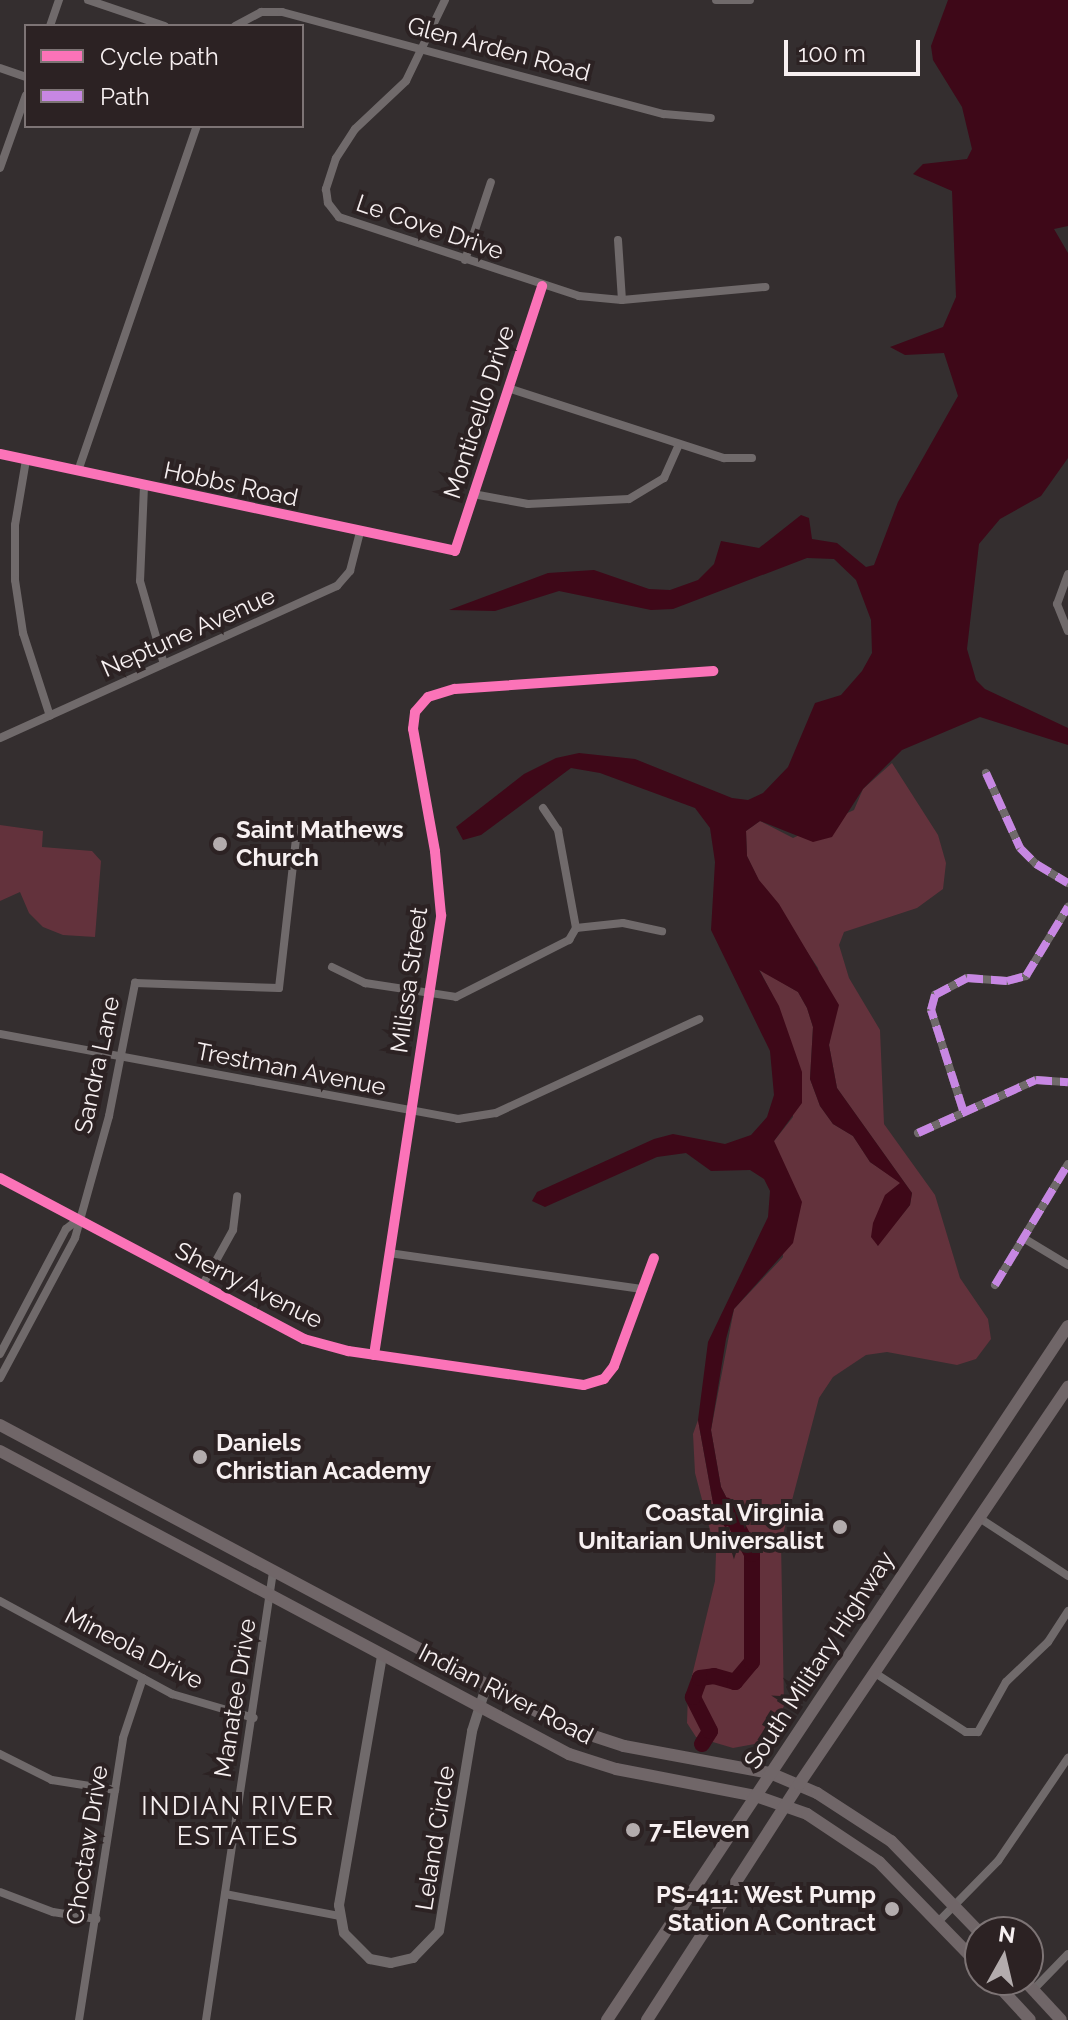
<!DOCTYPE html>
<style>
body{margin:0}
#map{position:relative;width:1068px;height:2020px;overflow:hidden;background:#342e2f;font-family:Raleway,sans-serif}
div>[style]{position:absolute}
[style*='--x']{left:calc(var(--x)*1px);top:calc(var(--y)*1px);width:calc(var(--w)*1px);rotate:calc(var(--a)*1deg)}
.green>*{inset:0;background:#63323c}
.water>*{inset:0;background:#3e0818}
.river>*{height:16px;margin:-8px;padding:0 8px;transform-origin:8px;border-radius:8px;background:#3e0818}
.minor>*{height:8px;margin:-4px;padding:0 4px;transform-origin:4px;border-radius:4px;background:#706a6b}
.tertiary>*{height:10px;margin:-5px;padding:0 5px;transform-origin:5px;border-radius:5px;background:#706a6b}
.primary>*{height:12px;margin:-6px;padding:0 6px;transform-origin:6px;border-radius:6px;background:#706668}
.quiet>*{height:8px;margin-top:-4px;transform-origin:0;background:repeating-linear-gradient(90deg,#c787e3 0 16px,transparent 0 24px)}
.cycleway>*{height:10px;margin:-5px;padding:0 5px;transform-origin:5px;border-radius:5px;background:#fb73b8}
.dots>*{width:22px;height:22px;translate:-50% -50%;box-sizing:border-box;border:4px solid #2c2223;border-radius:50%}
span{translate:-50% -50%;white-space:nowrap;text-align:center;line-height:1.15;-webkit-text-stroke:8px #2c2223;paint-order:stroke}
.street-label{font-size:24px;color:#f7f0f1}
.poi-label{font-size:24px;color:#f7f0f1;font-weight:700}
.left{translate:0 -50%;text-align:left}
.right{translate:-100% -50%;text-align:right}
.neighbourhood-label{font-size:26px;color:#f7f0f1;letter-spacing:2px}
.legend{position:absolute;left:24px;top:24px;width:280px;height:104px;box-sizing:border-box;background:#2c2223;border:2px solid #7d7475;margin:0;padding:10px 14px;list-style:none;font-size:24px;color:#f7f0f1}
.legend li{display:flex;align-items:center;gap:16px;height:40px}
.legend b{width:40px;border:2px solid #7d7475}
.north{position:absolute;left:964px;top:1916px;width:80px;height:80px;box-sizing:border-box;background:#2c2223;border:2px solid #7d7475;border-radius:50%;rotate:8deg;font-size:22px;font-weight:700;line-height:32px;text-align:center;color:#f7f0f1}
.north::after{content:'';display:block;margin:auto;width:28px;height:36px;background:#b3acad;clip-path:polygon(50% 0,100% 100%,50% 72%,0 100%)}
.scale{position:absolute;left:784px;top:40px;width:136px;height:36px;box-sizing:border-box;border:4px solid #f7f0f1;border-top:0;padding-left:10px;font-size:24px;line-height:28px;white-space:nowrap;color:#f7f0f1;-webkit-text-stroke:6px #2c2223;paint-order:stroke}
</style>
<div id="map">
<div class="green">
<div style="clip-path:polygon(892px 763px,938px 835px,946px 863px,943px 889px,917px 908px,844px 932px,839px 945px,849px 978px,880px 1030px,884px 1124px,935px 1195px,960px 1278px,988px 1319px,991px 1339px,976px 1359px,957px 1365px,887px 1352px,866px 1355px,833px 1377px,819px 1398px,781px 1542px,784px 1706px,765px 1742px,733px 1748px,696px 1737px,687px 1723px,688px 1692px,715px 1581px,716px 1553px,695px 1473px,693px 1434px,698px 1420px,715px 1514px,737px 1518px,721px 1487px,711px 1430px,734px 1309px,783px 1257px,774px 1141px,793px 1117px,772px 994px,759px 969px,798px 992px,807px 1008px,813px 1027px,810px 1079px,820px 1106px,833px 1124px,853px 1136px,870px 1162px,901px 1183px,877px 1246px,910px 1205px,912px 1193px,837px 1088px,829px 1045px,832px 1029px,818px 968px,759px 881px,747px 856px,746px 831px,760px 821px,793px 838px,854px 810px,863px 789px)"></div>
<div style="clip-path:polygon(0 825px,43px 831px,42px 847px,92px 851px,101px 861px,95px 937px,63px 935px,43px 927px,29px 913px,20px 892px,0 901px)"></div>
</div>
<div class="water">
<div style="clip-path:polygon(948px 0,1068px 0,1068px 226px,1054px 229px,1068px 253px,1068px 458px,1041px 496px,1000px 519px,979px 544px,967px 649px,976px 680px,985px 689px,1068px 728px,1068px 745px,980px 717px,902px 750px,863px 789px,832px 837px,813px 842px,760px 821px,746px 831px,747px 856px,759px 880px,779px 904px,839px 1005px,829px 1045px,837px 1088px,912px 1193px,910px 1205px,878px 1246px,871px 1237px,873px 1223px,885px 1195px,900px 1183px,870px 1162px,853px 1136px,833px 1124px,820px 1106px,810px 1079px,813px 1027px,807px 1008px,798px 992px,759px 970px,779px 1006px,802px 1072px,802px 1103px,774px 1141px,802px 1202px,793px 1243px,734px 1309px,726px 1339px,711px 1430px,721px 1487px,737px 1518px,736px 1524px,725px 1527px,715px 1514px,698px 1420px,708px 1342px,768px 1217px,770px 1191px,764px 1179px,750px 1170px,711px 1171px,686px 1153px,657px 1157px,545px 1207px,532px 1201px,537px 1192px,654px 1139px,673px 1134px,725px 1144px,751px 1135px,767px 1117px,774px 1095px,770px 1051px,711px 930px,715px 862px,710px 828px,695px 808px,600px 773px,571px 768px,481px 835px,463px 840px,456px 827px,524px 774px,556px 758px,579px 753px,635px 759px,732px 798px,748px 800px,763px 793px,788px 767px,815px 703px,841px 695px,862px 671px,872px 653px,871px 620px,856px 580px,834px 559px,807px 558px,673px 609px,651px 610px,559px 591px,495px 611px,449px 610px,548px 573px,594px 570px,649px 589px,670px 590px,698px 580px,714px 564px,721px 541px,759px 548px,801px 515px,809px 518px,812px 539px,837px 543px,866px 567px,874px 565px,898px 502px,958px 396px,944px 353px,905px 355px,890px 347px,943px 327px,956px 297px,952px 191px,913px 174px,923px 164px,967px 159px,972px 149px,962px 107px,933px 60px,931px 46px)"></div>
</div>
<div class="river">
<div style="--x:702;--y:1744;--w:15;--a:-58"></div>
<div style="--x:710;--y:1731;--w:38;--a:-117"></div>
<div style="--x:693;--y:1697;--w:20;--a:-70"></div>
<div style="--x:700;--y:1678;--w:14;--a:-8"></div>
<div style="--x:714;--y:1676;--w:22;--a:16"></div>
<div style="--x:735;--y:1682;--w:26;--a:-50"></div>
<div style="--x:752;--y:1662;--w:108;--a:-90"></div>
<div style="--x:752;--y:1554;--w:55;--a:-118"></div>
</div>
<div class="minor">
<div style="--x:88;--y:0;--w:81;--a:18.7"></div>
<div style="--x:445;--y:0;--w:90;--a:115.7"></div>
<div style="--x:406;--y:81;--w:70;--a:136.7"></div>
<div style="--x:355;--y:129;--w:35;--a:123"></div>
<div style="--x:336;--y:158;--w:33;--a:108"></div>
<div style="--x:326;--y:189;--w:14;--a:82"></div>
<div style="--x:328;--y:203;--w:18;--a:52"></div>
<div style="--x:339;--y:217;--w:253;--a:18.2"></div>
<div style="--x:579;--y:296;--w:43;--a:5.3"></div>
<div style="--x:622;--y:300;--w:144;--a:-5.2"></div>
<div style="--x:716;--y:0;--w:34;--a:0"></div>
<div style="--x:50;--y:26;--w:28;--a:-71"></div>
<div style="--x:235;--y:26;--w:30;--a:-28"></div>
<div style="--x:261;--y:12;--w:21;--a:0"></div>
<div style="--x:282;--y:12;--w:395;--a:15"></div>
<div style="--x:664;--y:114;--w:47;--a:4.9"></div>
<div style="--x:0;--y:68;--w:28;--a:19"></div>
<div style="--x:0;--y:168;--w:77;--a:-70.4"></div>
<div style="--x:618;--y:240;--w:60;--a:86.2"></div>
<div style="--x:465;--y:260;--w:82;--a:-71.6"></div>
<div style="--x:508;--y:388;--w:227;--a:18"></div>
<div style="--x:724;--y:458;--w:28;--a:0"></div>
<div style="--x:0;--y:454;--w:465;--a:12"></div>
<div style="--x:455;--y:551;--w:279;--a:-71.8"></div>
<div style="--x:26;--y:460;--w:66;--a:99.6"></div>
<div style="--x:15;--y:525;--w:55;--a:90"></div>
<div style="--x:15;--y:580;--w:54;--a:81.4"></div>
<div style="--x:23;--y:633;--w:87;--a:72"></div>
<div style="--x:78;--y:471;--w:365;--a:-71"></div>
<div style="--x:144;--y:486;--w:95;--a:92.4"></div>
<div style="--x:140;--y:581;--w:86;--a:73.9"></div>
<div style="--x:473;--y:494;--w:56;--a:10.3"></div>
<div style="--x:528;--y:504;--w:101;--a:-2.8"></div>
<div style="--x:629;--y:499;--w:41;--a:-31"></div>
<div style="--x:664;--y:478;--w:36;--a:-66"></div>
<div style="--x:1068;--y:574;--w:32;--a:110"></div>
<div style="--x:1057;--y:604;--w:29;--a:68"></div>
<div style="--x:0;--y:738;--w:370;--a:-24.3"></div>
<div style="--x:337;--y:586;--w:20;--a:-49"></div>
<div style="--x:350;--y:571;--w:40;--a:-75.6"></div>
<div style="--x:986;--y:773;--w:82;--a:65.6"></div>
<div style="--x:1020;--y:848;--w:23;--a:45"></div>
<div style="--x:1036;--y:864;--w:37;--a:31"></div>
<div style="--x:543;--y:808;--w:27;--a:56"></div>
<div style="--x:558;--y:830;--w:100;--a:79.6"></div>
<div style="--x:576;--y:928;--w:47;--a:-6.1"></div>
<div style="--x:623;--y:923;--w:40;--a:12"></div>
<div style="--x:332;--y:967;--w:37;--a:26"></div>
<div style="--x:365;--y:983;--w:92;--a:8.7"></div>
<div style="--x:456;--y:997;--w:127;--a:-26.8"></div>
<div style="--x:569;--y:940;--w:14;--a:-60"></div>
<div style="--x:0;--y:1034;--w:466;--a:10.5"></div>
<div style="--x:458;--y:1119;--w:38;--a:-9"></div>
<div style="--x:496;--y:1113;--w:224;--a:-24.8"></div>
<div style="--x:963;--y:1110;--w:105;--a:-107.7"></div>
<div style="--x:931;--y:1010;--w:16;--a:-75"></div>
<div style="--x:935;--y:995;--w:36;--a:-28"></div>
<div style="--x:967;--y:978;--w:40;--a:4.3"></div>
<div style="--x:1007;--y:981;--w:20;--a:-15"></div>
<div style="--x:1026;--y:976;--w:81;--a:-58.7"></div>
<div style="--x:918;--y:1133;--w:129;--a:-24.2"></div>
<div style="--x:1036;--y:1080;--w:32;--a:4"></div>
<div style="--x:0;--y:1178;--w:344;--a:27.9"></div>
<div style="--x:304;--y:1339;--w:46;--a:15.3"></div>
<div style="--x:348;--y:1351;--w:238;--a:8.2"></div>
<div style="--x:584;--y:1385;--w:21;--a:-17"></div>
<div style="--x:604;--y:1379;--w:16;--a:-52"></div>
<div style="--x:614;--y:1366;--w:115;--a:-69.7"></div>
<div style="--x:1025;--y:1239;--w:50;--a:31.2"></div>
<div style="--x:389;--y:1253;--w:257;--a:8.1"></div>
<div style="--x:995;--y:1285;--w:141;--a:-58.9"></div>
<div style="--x:202;--y:1286;--w:64;--a:-61"></div>
<div style="--x:233;--y:1230;--w:34;--a:-83"></div>
<div style="--x:0;--y:1354;--w:141;--a:-62.2"></div>
<div style="--x:66;--y:1229;--w:16;--a:-38"></div>
<div style="--x:374;--y:1355;--w:445;--a:-81.3"></div>
<div style="--x:441;--y:915;--w:64;--a:-95.4"></div>
<div style="--x:435;--y:851;--w:124;--a:-100.2"></div>
<div style="--x:413;--y:729;--w:17;--a:-83"></div>
<div style="--x:415;--y:712;--w:20;--a:-49"></div>
<div style="--x:428;--y:697;--w:28;--a:-17"></div>
<div style="--x:455;--y:689;--w:259;--a:-4"></div>
<div style="--x:0;--y:1378;--w:159;--a:-61.8"></div>
<div style="--x:75;--y:1238;--w:127;--a:-74.4"></div>
<div style="--x:109;--y:1116;--w:136;--a:-78.9"></div>
<div style="--x:135;--y:983;--w:144;--a:2"></div>
<div style="--x:279;--y:988;--w:160;--a:-83.5"></div>
<div style="--x:981;--y:1519;--w:104;--a:33.2"></div>
<div style="--x:0;--y:1601;--w:196;--a:28.4"></div>
<div style="--x:172;--y:1694;--w:85;--a:16.3"></div>
<div style="--x:875;--y:1673;--w:108;--a:33"></div>
<div style="--x:966;--y:1732;--w:12;--a:0"></div>
<div style="--x:978;--y:1732;--w:57;--a:-60.8"></div>
<div style="--x:1006;--y:1682;--w:58;--a:-43.6"></div>
<div style="--x:1048;--y:1642;--w:37;--a:-57"></div>
<div style="--x:0;--y:1754;--w:58;--a:26.6"></div>
<div style="--x:52;--y:1780;--w:64;--a:9"></div>
<div style="--x:0;--y:1892;--w:57;--a:20.7"></div>
<div style="--x:53;--y:1912;--w:44;--a:9.2"></div>
<div style="--x:225;--y:1894;--w:116;--a:10.9"></div>
<div style="--x:938;--y:1922;--w:86;--a:-45.5"></div>
<div style="--x:998;--y:1861;--w:125;--a:-55.8"></div>
<div style="--x:1033;--y:1990;--w:50;--a:-45.8"></div>
<div style="--x:79;--y:2020;--w:285;--a:-81.1"></div>
<div style="--x:123;--y:1738;--w:63;--a:-71.6"></div>
<div style="--x:206;--y:2020;--w:454;--a:-81.5"></div>
</div>
<div class="tertiary">
<div style="--x:382;--y:1656;--w:253;--a:99.8"></div>
<div style="--x:339;--y:1905;--w:28;--a:80"></div>
<div style="--x:344;--y:1933;--w:37;--a:45"></div>
<div style="--x:370;--y:1959;--w:21;--a:11"></div>
<div style="--x:391;--y:1963;--w:23;--a:-13"></div>
<div style="--x:413;--y:1958;--w:37;--a:-46"></div>
<div style="--x:439;--y:1931;--w:203;--a:-80.6"></div>
<div style="--x:472;--y:1731;--w:46;--a:-72.3"></div>
</div>
<div class="primary">
<div style="--x:0;--y:1425;--w:642;--a:28.08"></div>
<div style="--x:566;--y:1727;--w:61;--a:18.1"></div>
<div style="--x:624;--y:1746;--w:148;--a:10.5"></div>
<div style="--x:770;--y:1773;--w:51;--a:23.1"></div>
<div style="--x:817;--y:1793;--w:88;--a:33"></div>
<div style="--x:891;--y:1841;--w:128;--a:45.9"></div>
<div style="--x:0;--y:1451;--w:645;--a:28.04"></div>
<div style="--x:569;--y:1754;--w:49;--a:17.7"></div>
<div style="--x:616;--y:1769;--w:143;--a:10.9"></div>
<div style="--x:756;--y:1796;--w:54;--a:19.4"></div>
<div style="--x:807;--y:1814;--w:87;--a:33.7"></div>
<div style="--x:879;--y:1862;--w:145;--a:45.8"></div>
<div style="--x:993;--y:1980;--w:54;--a:47.2"></div>
<div style="--x:1024;--y:1980;--w:54;--a:47.2"></div>
<div style="--x:607;--y:2020;--w:833;--a:-56.41"></div>
<div style="--x:647;--y:2020;--w:281;--a:-57.2"></div>
<div style="--x:799;--y:1784;--w:480;--a:-55.9"></div>
</div>
<div class="quiet">
<div style="--x:986;--y:773;--w:82;--a:65.6"></div>
<div style="--x:1020;--y:848;--w:23;--a:45"></div>
<div style="--x:1036;--y:864;--w:37;--a:31"></div>
<div style="--x:963;--y:1110;--w:105;--a:-107.7"></div>
<div style="--x:931;--y:1010;--w:16;--a:-75"></div>
<div style="--x:935;--y:995;--w:36;--a:-28"></div>
<div style="--x:967;--y:978;--w:40;--a:4.3"></div>
<div style="--x:1007;--y:981;--w:20;--a:-15"></div>
<div style="--x:1026;--y:976;--w:81;--a:-58.7"></div>
<div style="--x:918;--y:1133;--w:129;--a:-24.2"></div>
<div style="--x:1036;--y:1080;--w:32;--a:4"></div>
<div style="--x:995;--y:1285;--w:141;--a:-58.9"></div>
</div>
<div class="cycleway">
<div style="--x:0;--y:454;--w:465;--a:12"></div>
<div style="--x:455;--y:551;--w:279;--a:-71.8"></div>
<div style="--x:0;--y:1178;--w:344;--a:27.9"></div>
<div style="--x:304;--y:1339;--w:46;--a:15.3"></div>
<div style="--x:348;--y:1351;--w:238;--a:8.2"></div>
<div style="--x:584;--y:1385;--w:21;--a:-17"></div>
<div style="--x:604;--y:1379;--w:16;--a:-52"></div>
<div style="--x:614;--y:1366;--w:115;--a:-69.7"></div>
<div style="--x:374;--y:1355;--w:445;--a:-81.3"></div>
<div style="--x:441;--y:915;--w:64;--a:-95.4"></div>
<div style="--x:435;--y:851;--w:124;--a:-100.2"></div>
<div style="--x:413;--y:729;--w:17;--a:-83"></div>
<div style="--x:415;--y:712;--w:20;--a:-49"></div>
<div style="--x:428;--y:697;--w:28;--a:-17"></div>
<div style="--x:455;--y:689;--w:259;--a:-4"></div>
</div>
<div class="dots">
<div style="left:220px;top:844px;background:#b3acad"></div>
<div style="left:200px;top:1457px;background:#b3acad"></div>
<div style="left:840px;top:1527px;background:#b3acad"></div>
<div style="left:633px;top:1830px;background:#b3acad"></div>
<div style="left:892px;top:1909px;background:#b3acad"></div>
</div>
<div class="street-label">
<span style="left:499px;top:49px;rotate:15deg">Glen Arden Road</span>
<span style="left:430px;top:227px;rotate:19deg">Le Cove Drive</span>
<span style="left:479px;top:412px;rotate:-72deg">Monticello Drive</span>
<span style="left:231px;top:484px;rotate:12deg">Hobbs Road</span>
<span style="left:188px;top:632px;rotate:-24deg">Neptune Avenue</span>
<span style="left:409px;top:980px;rotate:-82deg">Milissa Street</span>
<span style="left:97px;top:1065px;rotate:-78deg">Sandra Lane</span>
<span style="left:291px;top:1069px;rotate:11deg">Trestman Avenue</span>
<span style="left:249px;top:1285px;rotate:27deg">Sherry Avenue</span>
<span style="left:134px;top:1648px;rotate:27deg">Mineola Drive</span>
<span style="left:819px;top:1660px;rotate:-57deg">South Military Highway</span>
<span style="left:506px;top:1694px;rotate:27deg">Indian River Road</span>
<span style="left:235px;top:1698px;rotate:-81deg">Manatee Drive</span>
<span style="left:435px;top:1838px;rotate:-81deg">Leland Circle</span>
<span style="left:87px;top:1845px;rotate:-81deg">Choctaw Drive</span>
</div>
<div class="poi-label">
<span class="left" style="left:236px;top:844px">Saint Mathews<br>Church</span>
<span class="left" style="left:216px;top:1457px">Daniels<br>Christian Academy</span>
<span class="right" style="left:824px;top:1527px">Coastal Virginia<br>Unitarian Universalist</span>
<span class="left" style="left:649px;top:1830px">7-Eleven</span>
<span class="right" style="left:876px;top:1909px">PS-411: West Pump<br>Station A Contract</span>
</div>
<div class="neighbourhood-label">
<span style="left:238px;top:1822px">INDIAN RIVER<br>ESTATES</span>
</div>
<ul class="legend">
<li><b style="height:10px;background:#fb73b8"></b>Cycle path</li>
<li><b style="height:10px;background:#c787e3"></b>Path</li>
</ul>
<div class="north">N</div>
<div class="scale">100 m</div>
</div>
